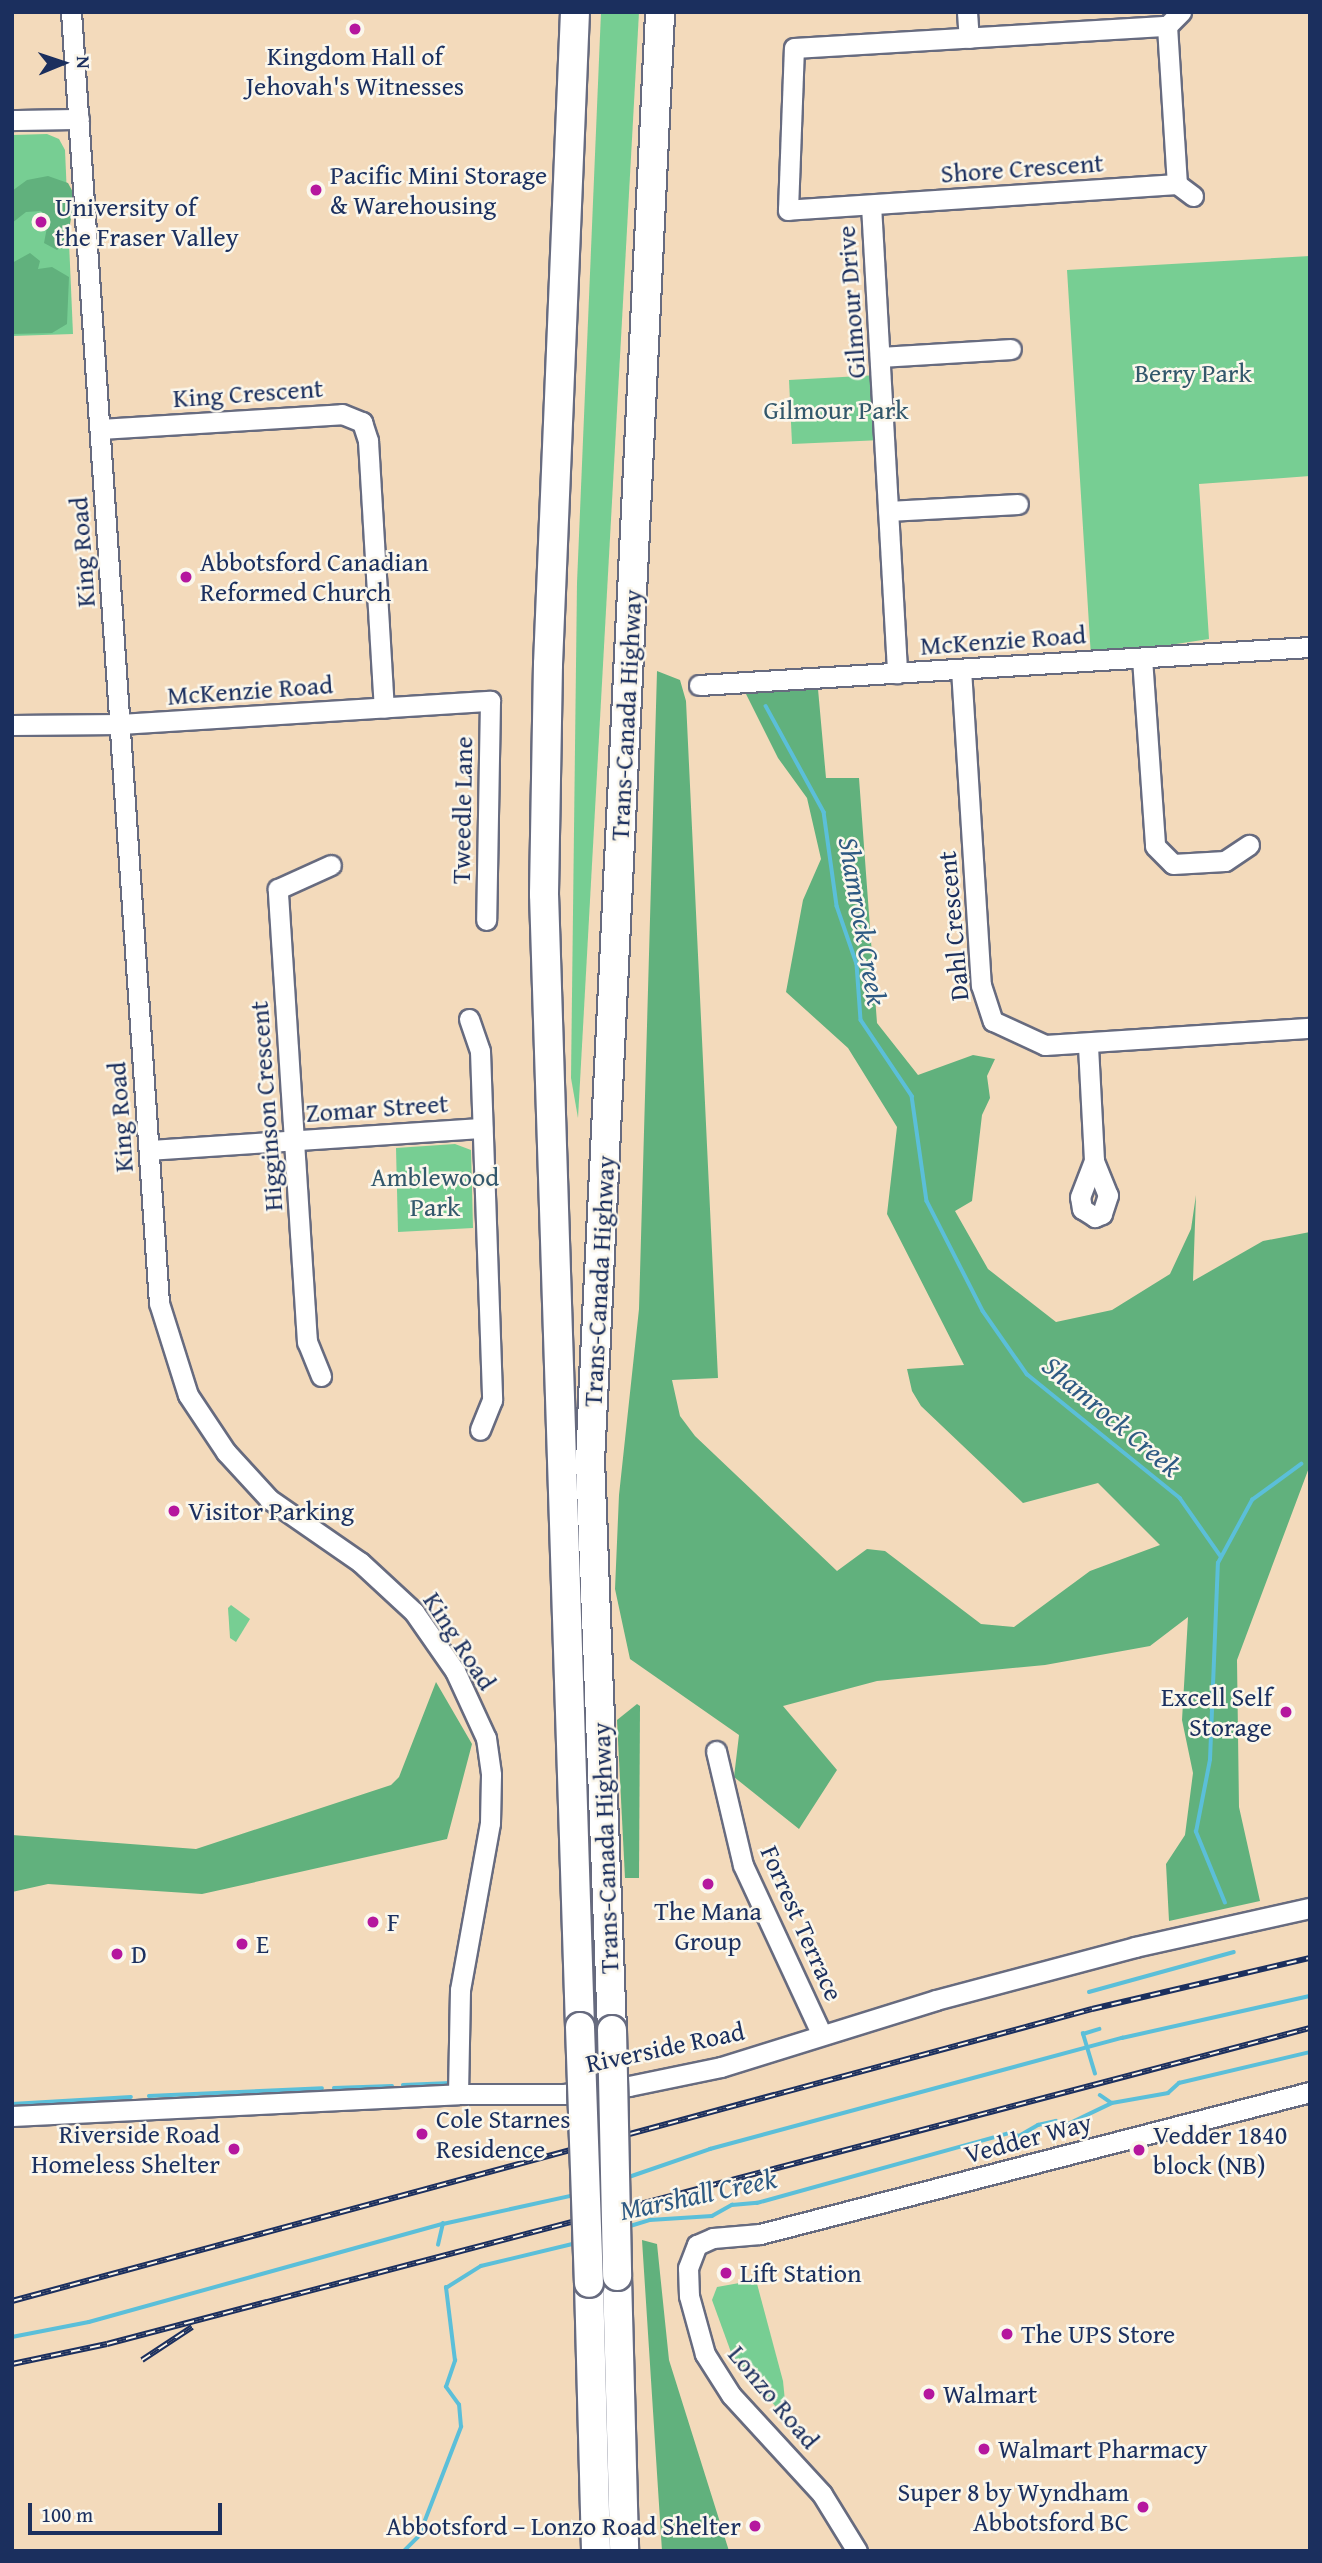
<!DOCTYPE html>
<meta charset="utf-8">
<style>
body{margin:0}
#map{position:relative;width:1322px;height:2563px;overflow:hidden;background:#f3dabb;font-family:"Gentium Book Plus",serif}
div>[style]{position:absolute}
[style*='--x']{left:calc(var(--x)*1px);top:calc(var(--y)*1px);width:calc(var(--w)*1px);rotate:calc(var(--a)*1deg)}
.green>*{inset:0;background:#77ce93}
.forest>*{inset:0;background:#61b17d}
.stream>*{height:3.5px;margin:-1.75px;padding:0 1.75px;transform-origin:1.75px;border-radius:1.75px;background:#5bbfd9}
.roads{filter:drop-shadow(2px 0 #676b7f) drop-shadow(-2px 0 #676b7f) drop-shadow(0 2px #676b7f) drop-shadow(0 -2px #676b7f)}
.minor>*{height:19px;margin:-9.5px;padding:0 9.5px;transform-origin:9.5px;border-radius:9.5px;background:#fff}
.highway>*{height:28px;margin:-14px;padding:0 14px;transform-origin:14px;border-radius:14px;background:#fff}
.rail>*{height:6px;margin-top:-3px;transform-origin:0;background:repeating-linear-gradient(90deg,#fbf7ec 0 10px,#1b2f5e 0 20px);box-sizing:border-box;border-block:2px solid #1b2f5e}
.bridges{filter:drop-shadow(2px 0 #676b7f) drop-shadow(-2px 0 #676b7f) drop-shadow(0 2px #676b7f) drop-shadow(0 -2px #676b7f)}
.highway-bridge>*{height:28px;margin:-14px;padding:0 14px;transform-origin:14px;border-radius:14px;background:#fff}
.dots>*{width:19px;height:19px;translate:-50% -50%;box-sizing:border-box;border:4px solid #fbf7ec;border-radius:50%}
span{translate:-50% -50%;white-space:nowrap;text-align:center;line-height:1.15;-webkit-text-stroke:5px #fbf7ec;paint-order:stroke}
.poi-label{font-size:26px;color:#1b2f5e}
.left{translate:0 -50%;text-align:left}
.right{translate:-100% -50%;text-align:right}
.street-label{font-size:26px;color:#1b2f5e}
.park-label{font-size:26px;color:#32576b}
.water-label{font-size:28px;color:#2e5a83;font-style:italic}
.frame{position:absolute;inset:0;border:14px solid #1b2f5e;pointer-events:none}
.north{position:absolute;left:28px;top:28px;width:70px;height:70px;-webkit-text-stroke:5px #fbf7ec;paint-order:stroke;rotate:88deg;font-size:19px;font-weight:700;line-height:28px;text-align:center;color:#1b2f5e}
.north::after{content:'';display:block;margin:auto;width:24px;height:32px;background:#1b2f5e;clip-path:polygon(50% 0,100% 100%,50% 72%,0 100%)}
.scale{position:absolute;left:28px;top:2503px;width:194px;height:32px;box-sizing:border-box;border:4px solid #1b2f5e;border-top:0;padding-left:9px;font-size:21px;line-height:24px;white-space:nowrap;color:#1b2f5e;-webkit-text-stroke:5px #fbf7ec;paint-order:stroke}
</style>
<div id="map">
<div class="green">
<div style="clip-path:polygon(601px 12px,639px 12px,578px 1118px,571px 1078px,577px 583px)"></div>
<div style="clip-path:polygon(47px 134px,59px 139px,65px 150px,73px 334px,12px 336px,12px 135px)"></div>
<div style="clip-path:polygon(1310px 256px,1310px 476px,1199px 484px,1209px 639px,1091px 657px,1067px 270px)"></div>
<div style="clip-path:polygon(878px 375px,882px 440px,792px 444px,789px 380px)"></div>
<div style="clip-path:polygon(455px 1144px,471px 1150px,473px 1228px,398px 1232px,396px 1148px)"></div>
<div style="clip-path:polygon(231px 1605px,250px 1619px,236px 1642px,230px 1638px,228px 1608px)"></div>
<div style="clip-path:polygon(756px 2280px,783px 2381px,785px 2401px,776px 2407px,732px 2355px,712px 2300px,717px 2287px)"></div>
</div>
<div class="forest">
<div style="clip-path:polygon(48px 176px,68px 183px,75px 196px,67px 241px,57px 250px,44px 243px,48px 222px,41px 211px,26px 212px,12px 223px,12px 191px,27px 180px)"></div>
<div style="clip-path:polygon(30px 253px,40px 261px,38px 269px,52px 267px,69px 277px,67px 324px,52px 333px,12px 334px,12px 263px)"></div>
<div style="clip-path:polygon(657px 671px,680px 680px,686px 701px,718px 1378px,672px 1380px,680px 1416px,695px 1436px,837px 1571px,867px 1549px,885px 1551px,981px 1624px,1014px 1627px,1090px 1571px,1160px 1545px,1098px 1483px,1023px 1503px,921px 1406px,912px 1391px,907px 1369px,964px 1365px,887px 1214px,897px 1127px,848px 1048px,786px 992px,803px 900px,821px 859px,807px 798px,778px 758px,745px 692px,818px 689px,826px 778px,859px 778px,877px 1023px,918px 1075px,973px 1055px,995px 1059px,987px 1076px,990px 1098px,982px 1115px,972px 1201px,955px 1211px,988px 1269px,1056px 1322px,1112px 1310px,1170px 1274px,1191px 1229px,1196px 1195px,1193px 1281px,1263px 1241px,1310px 1232px,1310px 1465px,1237px 1660px,1239px 1807px,1260px 1901px,1169px 1921px,1166px 1864px,1185px 1835px,1193px 1773px,1182px 1720px,1188px 1617px,1150px 1646px,1045px 1665px,877px 1681px,783px 1706px,837px 1770px,799px 1829px,734px 1777px,739px 1735px,630px 1659px,615px 1589px,619px 1495px,639px 1309px)"></div>
<div style="clip-path:polygon(436px 1682px,472px 1744px,447px 1839px,202px 1894px,48px 1884px,12px 1892px,12px 1835px,196px 1849px,391px 1785px,399px 1777px)"></div>
<div style="clip-path:polygon(637px 1704px,640px 1706px,639px 1878px,625px 1878px,617px 1720px)"></div>
<div style="clip-path:polygon(642px 2240px,657px 2244px,669px 2360px,729px 2551px,662px 2551px)"></div>
</div>
<div class="stream">
<div style="--x:766;--y:706;--w:121;--a:61.3"></div>
<div style="--x:824;--y:812;--w:95;--a:82.1"></div>
<div style="--x:837;--y:906;--w:61;--a:71"></div>
<div style="--x:857;--y:964;--w:56;--a:85.9"></div>
<div style="--x:861;--y:1020;--w:92;--a:56.1"></div>
<div style="--x:912;--y:1096;--w:106;--a:81.9"></div>
<div style="--x:927;--y:1201;--w:123;--a:63"></div>
<div style="--x:983;--y:1311;--w:77;--a:55.1"></div>
<div style="--x:1027;--y:1374;--w:197;--a:39"></div>
<div style="--x:1180;--y:1498;--w:70;--a:54.9"></div>
<div style="--x:1225;--y:1903;--w:77;--a:-112.2"></div>
<div style="--x:1196;--y:1832;--w:73;--a:-79"></div>
<div style="--x:1210;--y:1760;--w:197;--a:-87.7"></div>
<div style="--x:1218;--y:1563;--w:72;--a:-61.6"></div>
<div style="--x:1252;--y:1500;--w:61;--a:-36.3"></div>
<div style="--x:1089;--y:1992;--w:150;--a:-15.4"></div>
<div style="--x:1095;--y:2074;--w:42;--a:-106.7"></div>
<div style="--x:1083;--y:2034;--w:17;--a:-17"></div>
<div style="--x:403;--y:2085;--w:48;--a:-2.4"></div>
<div style="--x:334;--y:2088;--w:58;--a:-2"></div>
<div style="--x:1100;--y:2095;--w:14;--a:34"></div>
<div style="--x:149;--y:2096;--w:173;--a:-2.6"></div>
<div style="--x:12;--y:2104;--w:119;--a:-3.4"></div>
<div style="--x:626;--y:2178;--w:89;--a:-19"></div>
<div style="--x:710;--y:2149;--w:427;--a:-15.1"></div>
<div style="--x:1122;--y:2038;--w:193;--a:-12.6"></div>
<div style="--x:627;--y:2227;--w:24;--a:-17"></div>
<div style="--x:650;--y:2220;--w:62;--a:-3.7"></div>
<div style="--x:712;--y:2216;--w:23;--a:-29"></div>
<div style="--x:732;--y:2205;--w:25;--a:-5"></div>
<div style="--x:757;--y:2203;--w:263;--a:-15.5"></div>
<div style="--x:1010;--y:2133;--w:9;--a:18"></div>
<div style="--x:1019;--y:2136;--w:22;--a:-30"></div>
<div style="--x:1038;--y:2125;--w:18;--a:-13"></div>
<div style="--x:1056;--y:2121;--w:9;--a:32"></div>
<div style="--x:1064;--y:2126;--w:53;--a:-25.6"></div>
<div style="--x:1112;--y:2103;--w:57;--a:-10.1"></div>
<div style="--x:1168;--y:2093;--w:15;--a:-42"></div>
<div style="--x:1179;--y:2083;--w:135;--a:-13.3"></div>
<div style="--x:438;--y:2245;--w:22;--a:-77"></div>
<div style="--x:443;--y:2224;--w:135;--a:-12.4"></div>
<div style="--x:12;--y:2337;--w:78;--a:-11"></div>
<div style="--x:89;--y:2322;--w:367;--a:-15.5"></div>
<div style="--x:404;--y:2551;--w:21;--a:-45"></div>
<div style="--x:419;--y:2536;--w:117;--a:-68.9"></div>
<div style="--x:461;--y:2427;--w:22;--a:-95"></div>
<div style="--x:459;--y:2405;--w:22;--a:-126"></div>
<div style="--x:446;--y:2387;--w:28;--a:-71"></div>
<div style="--x:455;--y:2361;--w:74;--a:-97"></div>
<div style="--x:446;--y:2288;--w:41;--a:-32.2"></div>
<div style="--x:481;--y:2266;--w:99;--a:-13.5"></div>
</div>
<div class="roads">
<div class="minor">
<div style="--x:71;--y:12;--w:1294;--a:86.1"></div>
<div style="--x:159;--y:1303;--w:96;--a:72.5"></div>
<div style="--x:188;--y:1395;--w:69;--a:56.3"></div>
<div style="--x:226;--y:1452;--w:64;--a:47.5"></div>
<div style="--x:269;--y:1499;--w:111;--a:34.7"></div>
<div style="--x:360;--y:1562;--w:74;--a:42.8"></div>
<div style="--x:414;--y:1612;--w:72;--a:55.2"></div>
<div style="--x:455;--y:1671;--w:74;--a:65.2"></div>
<div style="--x:486;--y:1738;--w:37;--a:82"></div>
<div style="--x:491;--y:1775;--w:48;--a:91.2"></div>
<div style="--x:490;--y:1823;--w:170;--a:100.2"></div>
<div style="--x:460;--y:1990;--w:104;--a:91.1"></div>
<div style="--x:967;--y:12;--w:26;--a:86"></div>
<div style="--x:1167;--y:26;--w:158;--a:86.4"></div>
<div style="--x:1177;--y:184;--w:390;--a:176.2"></div>
<div style="--x:788;--y:210;--w:162;--a:-87.9"></div>
<div style="--x:794;--y:48;--w:374;--a:-3.4"></div>
<div style="--x:1167;--y:26;--w:20;--a:-45"></div>
<div style="--x:12;--y:120;--w:67;--a:-0.9"></div>
<div style="--x:1177;--y:184;--w:20;--a:37"></div>
<div style="--x:871;--y:205;--w:469;--a:86.8"></div>
<div style="--x:881;--y:357;--w:130;--a:-3.5"></div>
<div style="--x:100;--y:429;--w:242;--a:-3.5"></div>
<div style="--x:342;--y:414;--w:22;--a:22"></div>
<div style="--x:362;--y:422;--w:20;--a:72"></div>
<div style="--x:368;--y:441;--w:267;--a:86.6"></div>
<div style="--x:888;--y:511;--w:130;--a:-3.1"></div>
<div style="--x:1142;--y:658;--w:188;--a:86"></div>
<div style="--x:1155;--y:846;--w:25;--a:45"></div>
<div style="--x:1173;--y:864;--w:52;--a:-3.3"></div>
<div style="--x:1225;--y:861;--w:29;--a:-34"></div>
<div style="--x:961;--y:669;--w:317;--a:86.4"></div>
<div style="--x:981;--y:985;--w:38;--a:72"></div>
<div style="--x:993;--y:1021;--w:57;--a:24.8"></div>
<div style="--x:1045;--y:1045;--w:266;--a:-3.7"></div>
<div style="--x:699;--y:685;--w:612;--a:-3.56"></div>
<div style="--x:12;--y:725;--w:108;--a:-0.5"></div>
<div style="--x:120;--y:724;--w:371;--a:-3.6"></div>
<div style="--x:490;--y:701;--w:219;--a:91"></div>
<div style="--x:469;--y:1019;--w:34;--a:71"></div>
<div style="--x:480;--y:1051;--w:349;--a:88"></div>
<div style="--x:492;--y:1400;--w:32;--a:112"></div>
<div style="--x:1088;--y:1046;--w:115;--a:87"></div>
<div style="--x:1094;--y:1161;--w:37;--a:68"></div>
<div style="--x:1108;--y:1195;--w:20;--a:108"></div>
<div style="--x:1102;--y:1214;--w:8;--a:157"></div>
<div style="--x:1095;--y:1217;--w:15;--a:-148"></div>
<div style="--x:1082;--y:1209;--w:12;--a:-99"></div>
<div style="--x:1080;--y:1197;--w:39;--a:-69"></div>
<div style="--x:149;--y:1150;--w:334;--a:-3.8"></div>
<div style="--x:321;--y:1376;--w:37;--a:-112"></div>
<div style="--x:307;--y:1342;--w:454;--a:-93.7"></div>
<div style="--x:278;--y:889;--w:58;--a:-24.4"></div>
<div style="--x:716;--y:1751;--w:117;--a:76.7"></div>
<div style="--x:743;--y:1865;--w:187;--a:65.1"></div>
<div style="--x:12;--y:2116;--w:447;--a:-2.8"></div>
<div style="--x:458;--y:2094;--w:106;--a:0"></div>
<div style="--x:564;--y:2094;--w:65;--a:-7"></div>
<div style="--x:629;--y:2086;--w:94;--a:-11.7"></div>
<div style="--x:721;--y:2067;--w:225;--a:-17.3"></div>
<div style="--x:936;--y:2000;--w:206;--a:-14.9"></div>
<div style="--x:1135;--y:1947;--w:179;--a:-12.6"></div>
<div style="--x:857;--y:2551;--w:67;--a:-121.6"></div>
<div style="--x:822;--y:2494;--w:134;--a:-132.6"></div>
<div style="--x:731;--y:2395;--w:49;--a:-122.4"></div>
<div style="--x:705;--y:2354;--w:60;--a:-105.4"></div>
<div style="--x:689;--y:2296;--w:28;--a:-92"></div>
<div style="--x:688;--y:2268;--w:25;--a:-69"></div>
<div style="--x:697;--y:2245;--w:17;--a:-24"></div>
<div style="--x:713;--y:2238;--w:47;--a:-4.9"></div>
<div style="--x:760;--y:2234;--w:568;--a:-14.48"></div>
</div>
<div class="highway">
<div style="--x:575;--y:12;--w:653;--a:92.37"></div>
<div style="--x:548;--y:664;--w:230;--a:91"></div>
<div style="--x:544;--y:894;--w:1134;--a:88.18"></div>
<div style="--x:612;--y:2030;--w:569;--a:-92.21"></div>
<div style="--x:590;--y:1461;--w:1451;--a:-87.23"></div>
<div style="--x:617;--y:2276;--w:275;--a:88.5"></div>
<div style="--x:589;--y:2283;--w:268;--a:88.5"></div>
</div>
</div>
<div class="rail">
<div style="--x:12;--y:2301;--w:1119;--a:-15.13"></div>
<div style="--x:1092;--y:2009;--w:224;--a:-13.2"></div>
<div style="--x:142;--y:2360;--w:60;--a:-33.4"></div>
<div style="--x:12;--y:2364;--w:97;--a:-11.9"></div>
<div style="--x:107;--y:2344;--w:1244;--a:-14.72"></div>
</div>
<div class="bridges">
<div class="highway-bridge">
<div style="--x:580;--y:2027;--w:256;--a:88"></div>
<div style="--x:612;--y:2030;--w:246;--a:88.8"></div>
</div>
</div>
<div class="dots">
<div style="left:355px;top:29px;background:#b5179e"></div>
<div style="left:316px;top:190px;background:#b5179e"></div>
<div style="left:41px;top:222px;background:#b5179e"></div>
<div style="left:186px;top:577px;background:#b5179e"></div>
<div style="left:174px;top:1511px;background:#b5179e"></div>
<div style="left:1286px;top:1712px;background:#b5179e"></div>
<div style="left:708px;top:1884px;background:#b5179e"></div>
<div style="left:373px;top:1922px;background:#b5179e"></div>
<div style="left:242px;top:1944px;background:#b5179e"></div>
<div style="left:117px;top:1954px;background:#b5179e"></div>
<div style="left:422px;top:2134px;background:#b5179e"></div>
<div style="left:234px;top:2149px;background:#b5179e"></div>
<div style="left:1139px;top:2150px;background:#b5179e"></div>
<div style="left:726px;top:2273px;background:#b5179e"></div>
<div style="left:1007px;top:2334px;background:#b5179e"></div>
<div style="left:929px;top:2394px;background:#b5179e"></div>
<div style="left:984px;top:2449px;background:#b5179e"></div>
<div style="left:1143px;top:2507px;background:#b5179e"></div>
<div style="left:755px;top:2526px;background:#b5179e"></div>
</div>
<div class="poi-label">
<span style="left:355px;top:71px">Kingdom Hall of<br>Jehovah's Witnesses</span>
<span class="left" style="left:330px;top:190px">Pacific Mini Storage<br>&amp; Warehousing</span>
<span class="left" style="left:55px;top:222px">University of<br>the Fraser Valley</span>
<span class="left" style="left:200px;top:577px">Abbotsford Canadian<br>Reformed Church</span>
<span class="left" style="left:188px;top:1511px">Visitor Parking</span>
<span class="right" style="left:1272px;top:1712px">Excell Self<br>Storage</span>
<span style="left:708px;top:1926px">The Mana<br>Group</span>
<span class="left" style="left:387px;top:1922px">F</span>
<span class="left" style="left:256px;top:1944px">E</span>
<span class="left" style="left:131px;top:1954px">D</span>
<span class="left" style="left:436px;top:2134px">Cole Starnes<br>Residence</span>
<span class="right" style="left:220px;top:2149px">Riverside Road<br>Homeless Shelter</span>
<span class="left" style="left:1153px;top:2150px">Vedder 1840<br>block (NB)</span>
<span class="left" style="left:740px;top:2273px">Lift Station</span>
<span class="left" style="left:1021px;top:2334px">The UPS Store</span>
<span class="left" style="left:943px;top:2394px">Walmart</span>
<span class="left" style="left:998px;top:2449px">Walmart Pharmacy</span>
<span class="right" style="left:1129px;top:2507px">Super 8 by Wyndham<br>Abbotsford BC</span>
<span class="right" style="left:741px;top:2526px">Abbotsford – Lonzo Road Shelter</span>
</div>
<div class="street-label">
<span style="left:1022px;top:168px;rotate:-4deg">Shore Crescent</span>
<span style="left:851px;top:302px;rotate:-94deg">Gilmour Drive</span>
<span style="left:248px;top:393px;rotate:-4deg">King Crescent</span>
<span style="left:82px;top:552px;rotate:-94deg">King Road</span>
<span style="left:1003px;top:640px;rotate:-4deg">McKenzie Road</span>
<span style="left:250px;top:690px;rotate:-4deg">McKenzie Road</span>
<span style="left:626px;top:715px;rotate:-87deg">Trans-Canada Highway</span>
<span style="left:462px;top:810px;rotate:-89deg">Tweedle Lane</span>
<span style="left:953px;top:926px;rotate:-95deg">Dahl Crescent</span>
<span style="left:266px;top:1106px;rotate:-94deg">Higginson Crescent</span>
<span style="left:377px;top:1108px;rotate:-4deg">Zomar Street</span>
<span style="left:120px;top:1117px;rotate:-94deg">King Road</span>
<span style="left:599px;top:1281px;rotate:-87deg">Trans-Canada Highway</span>
<span style="left:460px;top:1641px;rotate:57deg">King Road</span>
<span style="left:605px;top:1848px;rotate:-92deg">Trans-Canada Highway</span>
<span style="left:802px;top:1923px;rotate:66deg">Forrest Terrace</span>
<span style="left:665px;top:2047px;rotate:-12deg">Riverside Road</span>
<span style="left:1028px;top:2138px;rotate:-15deg">Vedder Way</span>
<span style="left:774px;top:2397px;rotate:50deg">Lonzo Road</span>
</div>
<div class="park-label">
<span style="left:1193px;top:373px">Berry Park</span>
<span style="left:836px;top:410px">Gilmour Park</span>
<span style="left:435px;top:1192px">Amblewood<br>Park</span>
</div>
<div class="water-label">
<span style="left:863px;top:921px;rotate:80deg">Shamrock Creek</span>
<span style="left:1112px;top:1416px;rotate:40deg">Shamrock Creek</span>
<span style="left:698px;top:2194px;rotate:-12deg">Marshall Creek</span>
</div>
<div class="frame"></div>
<div class="north">N</div>
<div class="scale">100 m</div>
</div>
